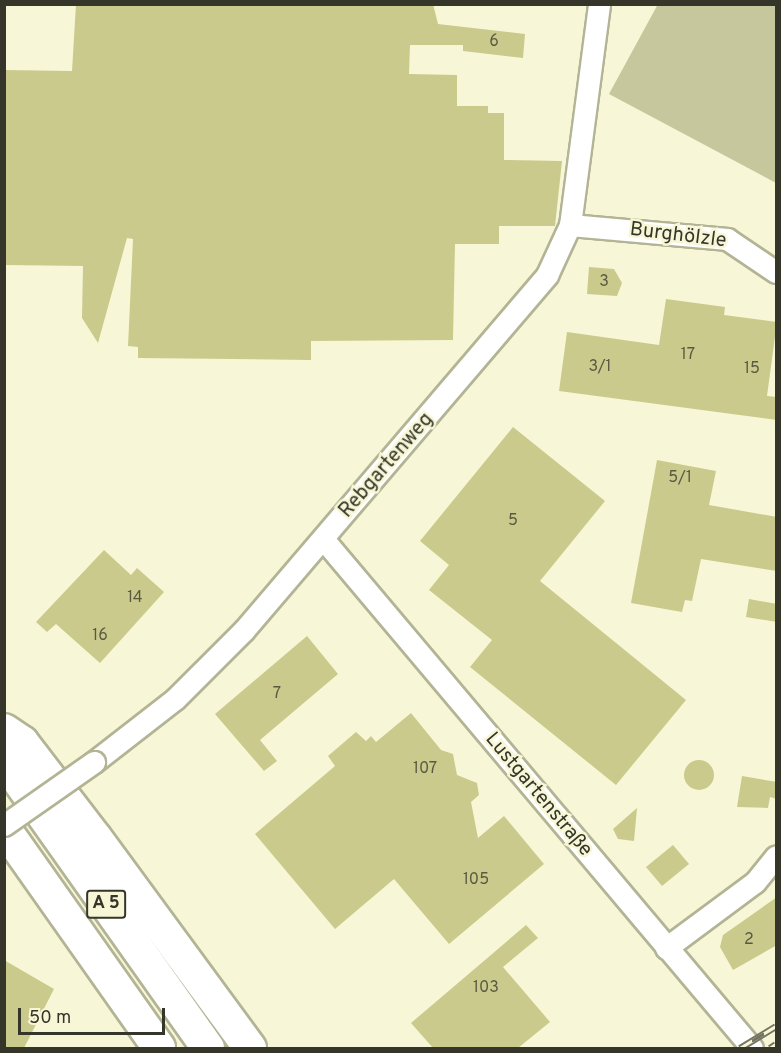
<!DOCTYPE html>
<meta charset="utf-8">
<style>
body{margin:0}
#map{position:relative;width:781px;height:1053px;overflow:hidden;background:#f7f7d7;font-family:Overpass,sans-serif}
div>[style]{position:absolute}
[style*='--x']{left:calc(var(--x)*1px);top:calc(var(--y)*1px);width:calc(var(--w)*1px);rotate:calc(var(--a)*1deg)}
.green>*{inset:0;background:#c7c79e}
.building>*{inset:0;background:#caca8c}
.round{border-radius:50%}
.roads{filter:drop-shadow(2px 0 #b3b495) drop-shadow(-2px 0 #b3b495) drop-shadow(0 2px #b3b495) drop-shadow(0 -2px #b3b495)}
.minor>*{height:21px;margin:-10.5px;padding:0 10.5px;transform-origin:10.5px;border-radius:10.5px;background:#fff}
.highway>*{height:32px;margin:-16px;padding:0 16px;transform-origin:16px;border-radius:16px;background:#fff}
.rail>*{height:7px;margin-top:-3.5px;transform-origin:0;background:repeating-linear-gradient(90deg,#f7f7d7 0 14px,#747461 0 28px);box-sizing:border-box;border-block:2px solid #747461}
.bridges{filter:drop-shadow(2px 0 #b3b495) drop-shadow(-2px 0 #b3b495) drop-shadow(0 2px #b3b495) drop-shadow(0 -2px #b3b495)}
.minor-bridge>*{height:21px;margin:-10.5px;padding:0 10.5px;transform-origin:10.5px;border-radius:10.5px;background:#fff}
span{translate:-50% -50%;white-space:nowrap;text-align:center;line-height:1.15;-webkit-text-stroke:5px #f7f7d7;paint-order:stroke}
.number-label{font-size:16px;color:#5a5a42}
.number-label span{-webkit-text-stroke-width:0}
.shield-label span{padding:2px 4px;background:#f7f7d7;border:2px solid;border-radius:4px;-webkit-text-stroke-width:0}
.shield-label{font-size:18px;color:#353529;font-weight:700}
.street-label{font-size:20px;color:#353529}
.frame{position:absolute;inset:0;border:6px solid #353529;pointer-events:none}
.scale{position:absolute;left:18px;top:1008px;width:147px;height:27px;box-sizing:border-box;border:3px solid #353529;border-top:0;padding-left:8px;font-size:18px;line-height:21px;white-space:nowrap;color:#353529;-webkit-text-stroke:4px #f7f7d7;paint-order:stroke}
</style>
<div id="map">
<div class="green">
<div style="clip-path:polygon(658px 4px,776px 5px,776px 183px,609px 94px)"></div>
</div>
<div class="building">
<div style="clip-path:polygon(76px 4px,433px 4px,438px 24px,525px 34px,523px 58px,463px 51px,463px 45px,410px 45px,409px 74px,457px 75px,457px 106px,488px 106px,488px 113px,504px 113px,504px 160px,562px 161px,555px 226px,499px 226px,499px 244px,455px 244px,453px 340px,311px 341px,311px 360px,138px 358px,138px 347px,128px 346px,133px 239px,127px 238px,98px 343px,82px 318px,83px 266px,4px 265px,4px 70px,72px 71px)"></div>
<div style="clip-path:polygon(589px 267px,614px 269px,622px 283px,617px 296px,587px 294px)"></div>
<div style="clip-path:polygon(666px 299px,725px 307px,724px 315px,777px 322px,767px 396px,777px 397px,777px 420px,559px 391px,567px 332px,659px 345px)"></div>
<div style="clip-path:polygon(513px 427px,605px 501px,540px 581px,686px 700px,616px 785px,470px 667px,492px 640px,429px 590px,449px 565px,420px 541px)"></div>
<div style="clip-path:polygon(657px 460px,716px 471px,709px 505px,777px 517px,777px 571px,701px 559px,692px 601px,685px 600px,682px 612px,631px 603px)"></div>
<div style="clip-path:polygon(104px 550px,131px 575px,137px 568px,164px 592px,100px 663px,56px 624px,47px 632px,36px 622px)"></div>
<div style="clip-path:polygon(749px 599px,777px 604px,777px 622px,746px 617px)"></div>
<div style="clip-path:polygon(307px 636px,338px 674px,260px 740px,277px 761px,264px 771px,215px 714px)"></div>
<div style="clip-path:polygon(411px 713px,441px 750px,453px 754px,457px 775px,477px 783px,479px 795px,471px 802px,478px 838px,504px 816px,544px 864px,449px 944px,394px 879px,335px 929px,255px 834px,335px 766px,328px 756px,356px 732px,366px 741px,371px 736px,376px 742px)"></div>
<div class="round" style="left:684px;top:760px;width:30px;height:30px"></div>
<div style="clip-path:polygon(742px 776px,777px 782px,777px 799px,770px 797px,768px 808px,737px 807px)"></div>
<div style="clip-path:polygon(637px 808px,634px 841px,618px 839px,613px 829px)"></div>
<div style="clip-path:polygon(673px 845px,689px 864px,662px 886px,646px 867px)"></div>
<div style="clip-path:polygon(777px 897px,777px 945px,733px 970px,720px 947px,723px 935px)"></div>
<div style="clip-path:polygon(526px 925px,538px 938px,503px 967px,550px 1022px,518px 1048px,433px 1048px,411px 1023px)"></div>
<div style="clip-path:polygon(4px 960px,54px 989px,24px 1048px,4px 1048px)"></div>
</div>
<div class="roads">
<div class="minor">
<div style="--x:570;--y:225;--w:158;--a:5.1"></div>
<div style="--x:727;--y:239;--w:59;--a:34"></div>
<div style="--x:324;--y:540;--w:664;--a:49.89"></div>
<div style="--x:94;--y:762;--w:103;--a:-37.9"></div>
<div style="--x:175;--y:699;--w:98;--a:-45"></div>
<div style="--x:244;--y:630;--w:467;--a:-49.5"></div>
<div style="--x:547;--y:275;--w:55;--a:-65.3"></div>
<div style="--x:570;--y:225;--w:223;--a:-82.5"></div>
<div style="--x:666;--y:948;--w:111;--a:-36.6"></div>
<div style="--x:755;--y:882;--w:33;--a:-51"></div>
</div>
<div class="highway">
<div style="--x:4;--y:730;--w:22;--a:34"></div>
<div style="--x:22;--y:742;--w:120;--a:52.5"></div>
<div style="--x:95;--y:837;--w:262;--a:53.7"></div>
<div style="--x:4;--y:760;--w:353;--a:54.7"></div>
<div style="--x:4;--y:828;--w:269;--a:54.8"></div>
</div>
</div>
<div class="rail">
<div style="--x:740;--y:1048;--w:42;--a:-31.4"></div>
<div style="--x:770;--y:1048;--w:7;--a:-34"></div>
</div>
<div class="bridges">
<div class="minor-bridge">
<div style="--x:4;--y:825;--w:110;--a:-35"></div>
</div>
</div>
<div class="number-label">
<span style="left:494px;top:42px">6</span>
<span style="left:604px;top:282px">3</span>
<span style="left:688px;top:355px">17</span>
<span style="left:600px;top:367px">3/1</span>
<span style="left:752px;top:369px">15</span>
<span style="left:680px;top:478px">5/1</span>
<span style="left:513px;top:521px">5</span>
<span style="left:135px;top:598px">14</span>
<span style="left:100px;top:636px">16</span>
<span style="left:277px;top:694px">7</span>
<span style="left:425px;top:769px">107</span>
<span style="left:476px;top:880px">105</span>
<span style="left:749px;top:940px">2</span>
<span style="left:486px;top:988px">103</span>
</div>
<div class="shield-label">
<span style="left:106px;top:904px">A 5</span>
</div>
<div class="street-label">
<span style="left:678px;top:236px;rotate:7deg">Burghölzle</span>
<span style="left:387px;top:466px;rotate:-49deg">Rebgartenweg</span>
<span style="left:538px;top:795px;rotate:50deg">Lustgartenstraße</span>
</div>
<div class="frame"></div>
<div class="scale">50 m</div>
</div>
